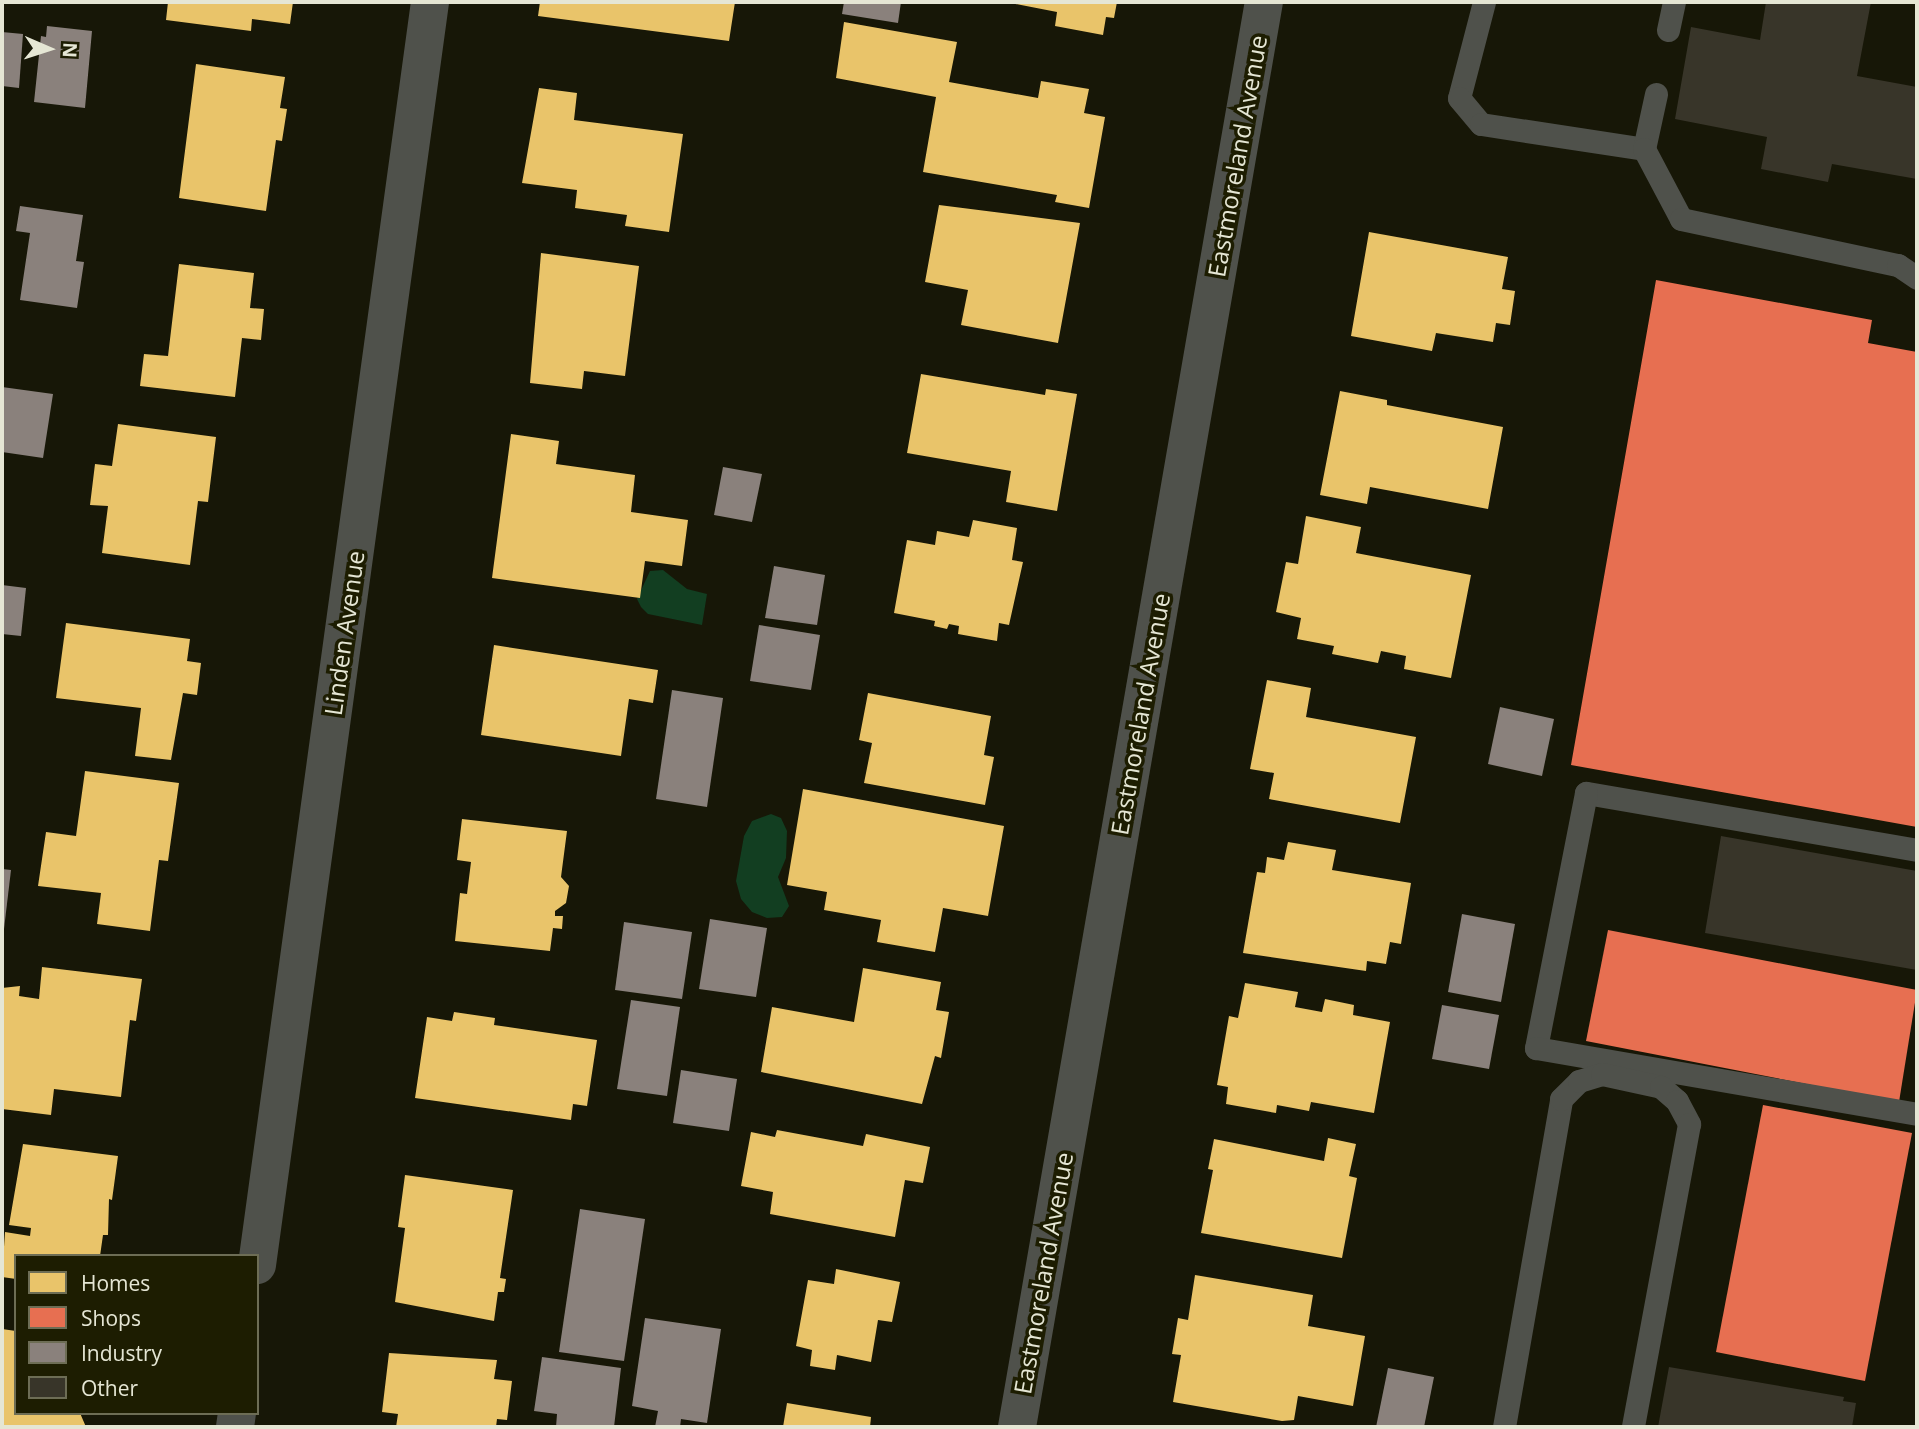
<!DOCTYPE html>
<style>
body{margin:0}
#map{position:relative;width:1919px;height:1429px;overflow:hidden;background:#171707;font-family:"Open Sans",sans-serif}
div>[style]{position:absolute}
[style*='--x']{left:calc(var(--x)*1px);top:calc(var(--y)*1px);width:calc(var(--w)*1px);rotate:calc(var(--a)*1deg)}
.water>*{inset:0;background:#123e21}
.homes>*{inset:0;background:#e9c46a}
.shops>*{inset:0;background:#e76f51}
.industry>*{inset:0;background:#8a817c}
.building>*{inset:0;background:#383529}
.service>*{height:23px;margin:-11.5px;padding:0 11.5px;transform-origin:11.5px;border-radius:11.5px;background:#4f514b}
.minor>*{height:38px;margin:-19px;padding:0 19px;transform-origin:19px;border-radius:19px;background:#4f514b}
span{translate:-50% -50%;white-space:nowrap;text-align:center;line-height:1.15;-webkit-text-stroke:7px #1d1d01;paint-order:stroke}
.street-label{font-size:24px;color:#e5e6d4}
.frame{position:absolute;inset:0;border:4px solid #e5e6d4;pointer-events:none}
.legend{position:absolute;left:14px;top:1254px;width:245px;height:161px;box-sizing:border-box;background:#1d1d01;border:2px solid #6d6d55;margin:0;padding:9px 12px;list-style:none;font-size:21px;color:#e5e6d4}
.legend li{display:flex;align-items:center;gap:14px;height:35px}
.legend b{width:35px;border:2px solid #6d6d55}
.north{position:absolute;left:14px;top:14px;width:70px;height:70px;-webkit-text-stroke:5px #1d1d01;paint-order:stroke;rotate:93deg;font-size:19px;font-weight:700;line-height:28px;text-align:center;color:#e5e6d4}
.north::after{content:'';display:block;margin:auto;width:24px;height:32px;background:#e5e6d4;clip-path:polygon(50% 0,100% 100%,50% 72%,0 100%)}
</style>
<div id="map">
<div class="water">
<div style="clip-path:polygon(663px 570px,687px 589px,707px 594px,702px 625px,648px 614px,641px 607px,637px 599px,650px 571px)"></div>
<div style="clip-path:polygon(771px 814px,781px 818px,787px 831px,786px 858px,778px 877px,789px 906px,782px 917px,767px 918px,752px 912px,741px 899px,736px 881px,744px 836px,752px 821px)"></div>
</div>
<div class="homes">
<div style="clip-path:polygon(168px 2px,293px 2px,290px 24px,252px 19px,251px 31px,166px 20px)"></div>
<div style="clip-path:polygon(540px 2px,735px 2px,729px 41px,538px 16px)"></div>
<div style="clip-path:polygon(1005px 2px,1117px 2px,1114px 18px,1106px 17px,1103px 35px,1055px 26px,1057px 12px)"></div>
<div style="clip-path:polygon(844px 22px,957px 42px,949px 82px,1038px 98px,1041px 81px,1089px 89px,1084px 113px,1105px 117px,1089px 208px,1055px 202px,1057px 195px,923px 172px,936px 97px,836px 78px)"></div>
<div style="clip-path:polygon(196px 64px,285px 77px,280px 108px,287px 109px,282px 141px,276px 140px,266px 211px,179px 198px)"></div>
<div style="clip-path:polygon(539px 88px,577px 93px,574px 120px,683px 134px,669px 232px,625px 226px,627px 215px,575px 208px,577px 190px,522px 183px)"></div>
<div style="clip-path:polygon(939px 205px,1080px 223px,1058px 343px,961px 325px,968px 290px,925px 282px)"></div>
<div style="clip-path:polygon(1369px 232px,1508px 257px,1502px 289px,1515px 291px,1510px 325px,1496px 323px,1493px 342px,1436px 333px,1432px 351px,1351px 336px)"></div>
<div style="clip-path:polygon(541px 253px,639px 266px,625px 376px,584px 371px,582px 389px,530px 383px)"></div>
<div style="clip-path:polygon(179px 264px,254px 273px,250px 308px,264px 309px,261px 340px,242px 338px,235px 397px,140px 386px,144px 354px,168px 356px)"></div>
<div style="clip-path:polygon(921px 374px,1045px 395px,1046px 389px,1077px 394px,1057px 511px,1006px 502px,1011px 471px,907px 453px)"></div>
<div style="clip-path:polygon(1340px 391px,1387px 400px,1387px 405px,1503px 427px,1488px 509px,1370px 487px,1367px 504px,1320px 495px)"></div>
<div style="clip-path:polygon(118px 424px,216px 437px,208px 502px,198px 501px,190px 565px,102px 553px,108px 506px,90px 505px,95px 464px,112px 466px)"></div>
<div style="clip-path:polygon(511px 434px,559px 441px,556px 464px,635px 475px,631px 512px,688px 520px,682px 566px,645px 561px,640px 598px,492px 578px)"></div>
<div style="clip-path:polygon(1306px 516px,1361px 527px,1356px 553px,1471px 575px,1451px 678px,1404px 669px,1406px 656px,1381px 651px,1378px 663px,1332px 654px,1334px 646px,1297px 639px,1301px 618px,1276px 612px,1286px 562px,1298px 564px)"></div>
<div style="clip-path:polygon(973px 520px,1017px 528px,1012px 560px,1023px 562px,1009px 625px,999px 623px,997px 641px,958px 634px,959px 626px,949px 624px,947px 629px,934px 626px,935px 621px,894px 613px,907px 540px,935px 545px,937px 531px,969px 537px)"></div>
<div style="clip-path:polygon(66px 623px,190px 639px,187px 661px,201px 663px,197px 695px,183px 693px,171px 760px,135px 756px,141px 708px,56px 698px)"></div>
<div style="clip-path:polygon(494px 645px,658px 670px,653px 703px,629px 699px,621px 756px,481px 735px)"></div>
<div style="clip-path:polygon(1267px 680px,1311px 688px,1306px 717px,1416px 737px,1400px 823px,1269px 799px,1274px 773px,1250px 769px)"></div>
<div style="clip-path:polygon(868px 693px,991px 716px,984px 755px,994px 757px,985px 805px,864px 783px,872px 743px,859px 740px)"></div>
<div style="clip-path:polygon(85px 771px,179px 783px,168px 861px,159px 860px,150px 931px,97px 924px,101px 893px,38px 886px,46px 832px,76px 836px)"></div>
<div style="clip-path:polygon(803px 789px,1004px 826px,988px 916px,943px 908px,935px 952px,877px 942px,881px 920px,824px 910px,827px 892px,787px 885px)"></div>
<div style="clip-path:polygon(462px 819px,567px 831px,561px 877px,569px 886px,566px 903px,555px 911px,555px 916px,563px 916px,562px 929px,553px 928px,550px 951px,455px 941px,460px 893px,467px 894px,471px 862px,457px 860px)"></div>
<div style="clip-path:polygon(1288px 842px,1336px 850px,1332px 870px,1411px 883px,1401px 944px,1390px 942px,1386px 964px,1367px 961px,1366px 971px,1243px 953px,1257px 872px,1265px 873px,1267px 857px,1284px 860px)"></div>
<div style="clip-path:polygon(42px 967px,142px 979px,136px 1021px,130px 1020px,121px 1097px,54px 1089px,51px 1115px,2px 1109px,2px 988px,20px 986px,19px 996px,39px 999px)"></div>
<div style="clip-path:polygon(863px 968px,941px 982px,936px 1010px,949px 1012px,941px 1058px,935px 1056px,922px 1104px,761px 1072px,772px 1007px,854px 1022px)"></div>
<div style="clip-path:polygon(1245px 983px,1298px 992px,1295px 1007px,1322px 1012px,1325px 999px,1354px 1005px,1353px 1015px,1390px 1022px,1374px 1113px,1311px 1102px,1309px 1111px,1277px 1105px,1276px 1113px,1226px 1104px,1228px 1087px,1217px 1085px,1229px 1016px,1238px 1018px)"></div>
<div style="clip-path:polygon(454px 1012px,495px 1018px,494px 1025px,597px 1040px,587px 1106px,573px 1104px,571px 1120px,415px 1098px,427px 1017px,452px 1021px)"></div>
<div style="clip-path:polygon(777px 1130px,863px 1146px,866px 1134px,930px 1147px,923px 1183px,905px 1180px,895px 1237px,770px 1214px,773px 1192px,741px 1186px,751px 1132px,775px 1137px)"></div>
<div style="clip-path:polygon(1328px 1138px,1356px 1144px,1349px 1176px,1357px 1178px,1342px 1258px,1201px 1233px,1213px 1170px,1208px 1169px,1214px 1139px,1324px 1161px)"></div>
<div style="clip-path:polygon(23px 1144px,118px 1156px,112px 1200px,109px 1199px,108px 1235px,103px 1235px,100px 1256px,16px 1256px,16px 1279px,2px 1277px,5px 1232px,30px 1236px,31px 1228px,9px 1225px)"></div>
<div style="clip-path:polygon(405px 1175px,513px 1190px,500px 1278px,506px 1279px,504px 1292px,498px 1292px,494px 1321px,395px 1302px,405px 1228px,398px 1227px)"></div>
<div style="clip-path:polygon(836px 1269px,900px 1282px,892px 1322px,878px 1320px,871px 1362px,837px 1355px,835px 1370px,810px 1366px,812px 1350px,796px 1346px,808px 1280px,834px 1284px)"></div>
<div style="clip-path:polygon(1195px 1275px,1313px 1295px,1308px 1326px,1365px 1336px,1353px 1406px,1298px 1396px,1294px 1420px,1282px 1421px,1173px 1402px,1181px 1355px,1172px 1354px,1178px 1318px,1188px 1320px)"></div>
<div style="clip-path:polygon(2px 1329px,16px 1331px,16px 1413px,80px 1413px,86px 1427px,2px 1427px)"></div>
<div style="clip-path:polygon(389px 1353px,497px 1360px,494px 1379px,512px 1381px,507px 1420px,497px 1419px,496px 1427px,396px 1427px,398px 1414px,382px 1412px)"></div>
<div style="clip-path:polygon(787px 1403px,871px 1417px,870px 1427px,783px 1427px)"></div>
</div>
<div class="shops">
<div style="clip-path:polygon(1656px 280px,1872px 320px,1868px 343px,1917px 352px,1917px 827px,1571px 765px)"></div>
<div style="clip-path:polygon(1608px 930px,1917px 990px,1899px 1102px,1586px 1041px)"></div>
<div style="clip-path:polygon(1763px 1105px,1912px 1133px,1865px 1381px,1716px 1352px)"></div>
</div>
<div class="industry">
<div style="clip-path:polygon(844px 2px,901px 2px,898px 23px,842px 14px)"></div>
<div style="clip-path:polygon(47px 26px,92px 31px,85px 108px,34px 102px,41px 36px,46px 37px)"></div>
<div style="clip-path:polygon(2px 32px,23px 34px,19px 88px,2px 86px)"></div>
<div style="clip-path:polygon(20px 206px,83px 215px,76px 261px,84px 262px,77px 308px,20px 300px,30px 233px,16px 231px)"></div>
<div style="clip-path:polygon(2px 387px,53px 394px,43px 458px,2px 452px)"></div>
<div style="clip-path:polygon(723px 467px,762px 474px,752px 522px,714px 515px)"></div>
<div style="clip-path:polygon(774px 566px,825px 575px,817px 625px,765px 618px)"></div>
<div style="clip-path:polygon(2px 585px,26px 588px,21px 636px,2px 634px)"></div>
<div style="clip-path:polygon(759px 625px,820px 635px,811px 690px,750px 681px)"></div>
<div style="clip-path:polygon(672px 690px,723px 698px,707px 807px,656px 799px)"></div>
<div style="clip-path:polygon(1500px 707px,1554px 719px,1542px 776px,1488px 764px)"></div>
<div style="clip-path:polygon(2px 869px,11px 870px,4px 929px,2px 929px)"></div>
<div style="clip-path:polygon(1462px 914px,1515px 924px,1501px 1002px,1448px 992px)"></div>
<div style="clip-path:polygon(710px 919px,767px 928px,756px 997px,699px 989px)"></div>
<div style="clip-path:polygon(624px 922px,692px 932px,682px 999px,615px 990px)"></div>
<div style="clip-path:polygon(631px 1000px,680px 1007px,667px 1096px,617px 1089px)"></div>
<div style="clip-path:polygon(1442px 1005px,1499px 1015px,1489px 1069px,1432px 1059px)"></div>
<div style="clip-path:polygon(681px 1070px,737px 1079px,729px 1131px,673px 1123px)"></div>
<div style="clip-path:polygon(580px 1209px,645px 1219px,624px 1361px,559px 1352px)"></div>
<div style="clip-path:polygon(645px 1318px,721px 1329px,707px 1423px,681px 1419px,680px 1427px,655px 1427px,658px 1411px,632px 1406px)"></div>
<div style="clip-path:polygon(542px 1357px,621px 1368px,614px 1427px,556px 1427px,557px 1414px,534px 1411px)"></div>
<div style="clip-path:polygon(1388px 1368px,1434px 1377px,1424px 1427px,1376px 1427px)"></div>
</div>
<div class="building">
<div style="clip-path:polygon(1766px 2px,1871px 2px,1857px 76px,1917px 87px,1917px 179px,1832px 164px,1828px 182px,1761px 169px,1767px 137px,1675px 119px,1691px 27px,1760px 40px)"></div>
<div style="clip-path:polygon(1721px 836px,1917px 871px,1917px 970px,1705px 933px)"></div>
<div style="clip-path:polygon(1669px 1367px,1844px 1397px,1843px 1401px,1856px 1403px,1852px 1427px,1658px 1427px)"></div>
</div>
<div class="service">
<div style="--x:1484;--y:2;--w:99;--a:104.6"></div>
<div style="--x:1459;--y:98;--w:34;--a:50"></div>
<div style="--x:1481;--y:124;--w:165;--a:8.7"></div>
<div style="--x:1668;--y:30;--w:29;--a:-78"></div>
<div style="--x:1656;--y:94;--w:56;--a:102.3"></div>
<div style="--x:1644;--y:149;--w:79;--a:62.1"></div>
<div style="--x:1681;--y:219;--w:222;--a:12"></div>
<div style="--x:1898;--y:265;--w:23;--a:34"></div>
<div style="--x:1917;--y:850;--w:336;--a:-170.2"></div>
<div style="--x:1586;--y:793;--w:260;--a:101.1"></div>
<div style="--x:1536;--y:1048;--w:387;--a:9.8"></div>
<div style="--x:1504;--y:1427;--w:333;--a:-80.1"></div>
<div style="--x:1561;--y:1099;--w:25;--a:-45"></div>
<div style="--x:1579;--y:1081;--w:24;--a:-17"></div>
<div style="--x:1602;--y:1074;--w:60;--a:12.4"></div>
<div style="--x:1661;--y:1087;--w:21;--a:41"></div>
<div style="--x:1677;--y:1101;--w:26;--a:62"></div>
<div style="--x:1689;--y:1124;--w:308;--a:100.5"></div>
</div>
<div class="minor">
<div style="--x:257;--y:1265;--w:1275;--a:-82.2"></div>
<div style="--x:235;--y:1427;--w:14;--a:-82"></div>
<div style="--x:1017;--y:1427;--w:1446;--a:-80.17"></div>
</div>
<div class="street-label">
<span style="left:1237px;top:156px;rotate:-80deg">Eastmoreland Avenue</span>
<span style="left:344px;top:633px;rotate:-82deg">Linden Avenue</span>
<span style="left:1140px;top:714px;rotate:-80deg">Eastmoreland Avenue</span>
<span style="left:1043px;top:1273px;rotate:-80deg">Eastmoreland Avenue</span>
</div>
<div class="frame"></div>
<ul class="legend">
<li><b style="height:19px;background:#e9c46a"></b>Homes</li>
<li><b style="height:19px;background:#e76f51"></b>Shops</li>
<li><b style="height:19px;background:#8a817c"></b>Industry</li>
<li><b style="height:19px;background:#383529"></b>Other</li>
</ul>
<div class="north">N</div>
</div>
